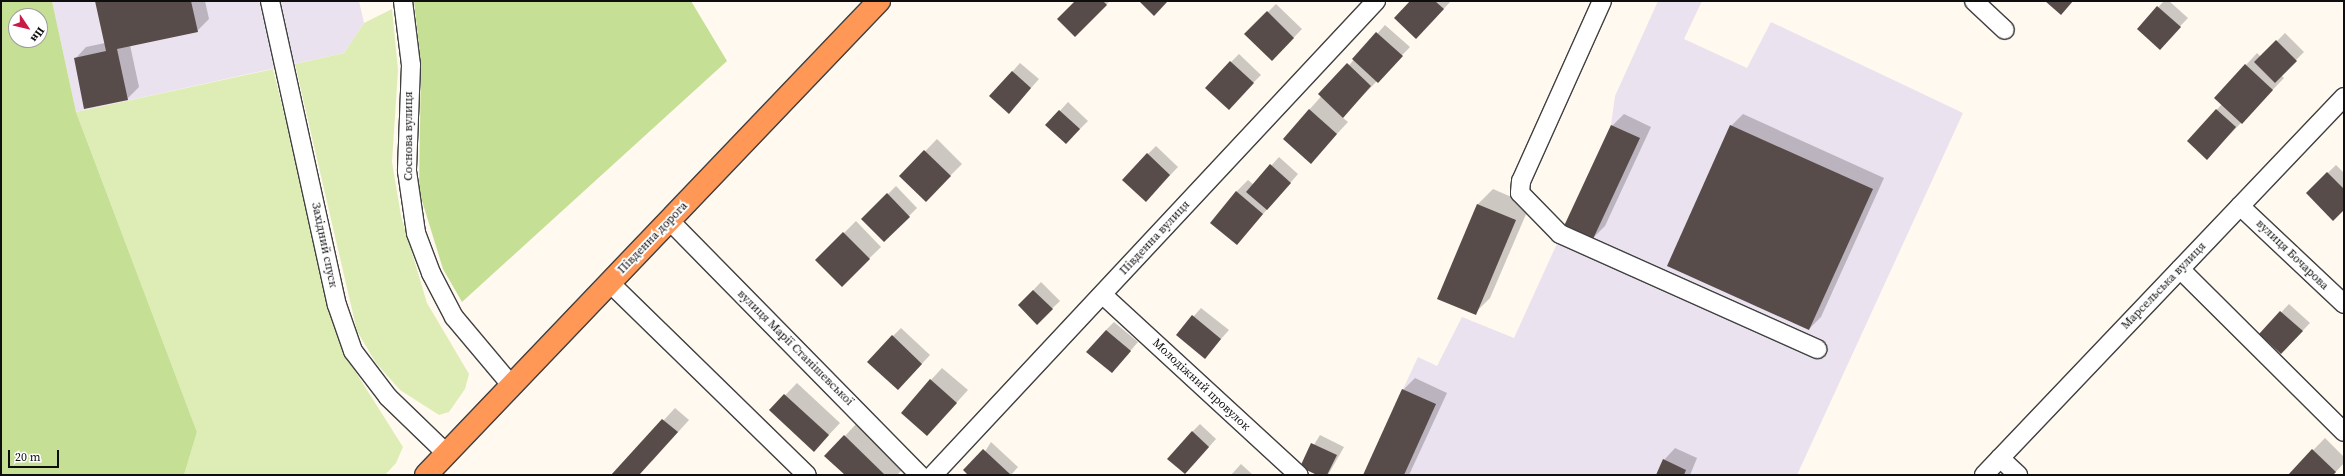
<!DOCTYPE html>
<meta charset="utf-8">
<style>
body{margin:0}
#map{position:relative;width:2345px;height:476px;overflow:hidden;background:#fff9f0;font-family:"Source Serif 4",serif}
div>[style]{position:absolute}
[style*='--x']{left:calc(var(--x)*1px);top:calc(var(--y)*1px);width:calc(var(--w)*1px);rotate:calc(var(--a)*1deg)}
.industrial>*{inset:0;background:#eae2ee}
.green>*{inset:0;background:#deedb6}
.forest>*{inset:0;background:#c5df94}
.shadow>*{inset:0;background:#0003}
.building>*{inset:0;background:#584c4a}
.roads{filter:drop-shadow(1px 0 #414141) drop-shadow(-1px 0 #414141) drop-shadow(0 1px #414141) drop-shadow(0 -1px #414141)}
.minor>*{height:18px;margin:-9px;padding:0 9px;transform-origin:9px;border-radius:9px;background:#fff}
.trunk>*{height:22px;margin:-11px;padding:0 11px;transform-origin:11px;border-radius:11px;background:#ff9857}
span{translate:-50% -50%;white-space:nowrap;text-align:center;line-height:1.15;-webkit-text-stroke:4px #fff;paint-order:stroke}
.street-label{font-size:12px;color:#0e0e0e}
.frame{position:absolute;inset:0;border:2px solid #0e0e0e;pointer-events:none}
.north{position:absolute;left:8px;top:8px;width:40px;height:40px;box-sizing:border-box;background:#fff;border:1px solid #9f9f9f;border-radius:50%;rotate:125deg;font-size:11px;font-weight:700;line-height:16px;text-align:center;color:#0e0e0e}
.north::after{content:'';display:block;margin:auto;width:14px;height:18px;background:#ca1b47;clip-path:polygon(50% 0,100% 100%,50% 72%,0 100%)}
.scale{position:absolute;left:8px;top:450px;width:51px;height:18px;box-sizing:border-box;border:2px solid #0e0e0e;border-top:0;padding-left:5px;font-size:12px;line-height:14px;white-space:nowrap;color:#0e0e0e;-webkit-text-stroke:3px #fff;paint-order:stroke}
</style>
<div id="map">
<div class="industrial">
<div style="clip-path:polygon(52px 1px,359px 1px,364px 23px,344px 53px,76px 112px)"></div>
<div style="clip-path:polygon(1658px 1px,1702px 1px,1684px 39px,1747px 68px,1771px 22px,1963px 113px,1797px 475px,1363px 475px,1418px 357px,1437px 366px,1462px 317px,1514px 338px,1611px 125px,1615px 96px)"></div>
</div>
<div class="green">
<div style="clip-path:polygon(392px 9px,398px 70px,392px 162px,401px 216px,427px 303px,469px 374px,465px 389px,449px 412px,439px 415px,400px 390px,376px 363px,357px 331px,295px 64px,344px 53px,364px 23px)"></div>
<div style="clip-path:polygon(273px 69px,343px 352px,403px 447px,396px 463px,385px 475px,184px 475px,197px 432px,76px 112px)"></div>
</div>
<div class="forest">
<div style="clip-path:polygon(evenodd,1px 1px,52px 1px,76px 112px,197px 432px,184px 475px,1px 475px,1px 1px,16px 16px,40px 16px,40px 40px,16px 40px,16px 16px)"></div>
<div style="clip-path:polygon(414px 1px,691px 1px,727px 61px,462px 302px,443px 269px,419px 191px,421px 64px)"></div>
</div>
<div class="shadow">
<div style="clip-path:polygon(96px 1px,205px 1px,209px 19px,197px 31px,130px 45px,139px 87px,127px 99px,75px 59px,86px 47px,105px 43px)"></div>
<div style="clip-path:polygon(1076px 1px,1110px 1px,1075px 36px)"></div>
<div style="clip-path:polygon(1412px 1px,1451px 1px,1424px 30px)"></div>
<div style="clip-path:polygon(2164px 1px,2169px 1px,2188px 18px,2167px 40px,2138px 29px)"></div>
<div style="clip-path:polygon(1276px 4px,1302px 29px,1272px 60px,1246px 34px)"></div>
<div style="clip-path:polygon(1385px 25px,1410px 47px,1342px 117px,1348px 122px,1311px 162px,1309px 110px)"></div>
<div style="clip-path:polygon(2285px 33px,2304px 52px,2281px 75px,2284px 78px,2215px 150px,2188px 141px,2222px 104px,2246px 65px,2257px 53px,2261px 57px)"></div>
<div style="clip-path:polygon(1239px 54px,1261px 75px,1236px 100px,1231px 62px)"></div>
<div style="clip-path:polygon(1020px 63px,1039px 79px,1017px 104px,991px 96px)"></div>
<div style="clip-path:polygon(1068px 102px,1088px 121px,1074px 135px,1047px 125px)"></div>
<div style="clip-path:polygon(1624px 114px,1651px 127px,1605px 226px,1593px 238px,1612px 126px)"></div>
<div style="clip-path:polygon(1743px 114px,1884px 178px,1821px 317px,1809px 329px,1731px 126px)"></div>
<div style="clip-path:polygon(937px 139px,962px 164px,926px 200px,901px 176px)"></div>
<div style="clip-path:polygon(1156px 146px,1178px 167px,1154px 192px,1148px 154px)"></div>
<div style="clip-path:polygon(1279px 157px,1298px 174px,1237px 244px,1236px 192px,1248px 180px,1254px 185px)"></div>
<div style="clip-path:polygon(2336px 165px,2344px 173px,2344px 209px,2307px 193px)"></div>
<div style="clip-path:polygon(896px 186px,917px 208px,884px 241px,863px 219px)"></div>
<div style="clip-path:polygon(1493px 189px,1530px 205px,1490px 298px,1475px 313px,1439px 298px,1478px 204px)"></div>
<div style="clip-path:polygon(856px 221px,881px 247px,842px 285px,817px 260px)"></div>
<div style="clip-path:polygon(1041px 282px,1060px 301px,1037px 323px,1019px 305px)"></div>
<div style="clip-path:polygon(2289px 304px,2310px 323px,2289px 345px,2261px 334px)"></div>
<div style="clip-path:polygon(1201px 308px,1229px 330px,1205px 357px,1177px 335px)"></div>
<div style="clip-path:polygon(1114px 322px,1138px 342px,1119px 364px,1106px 330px)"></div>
<div style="clip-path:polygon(901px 328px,930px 355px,906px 381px,893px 336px)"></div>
<div style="clip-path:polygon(942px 368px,968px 390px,927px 435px,931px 380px)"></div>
<div style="clip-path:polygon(1415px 378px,1447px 393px,1409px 475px,1364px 475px,1403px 390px)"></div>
<div style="clip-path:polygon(797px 383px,840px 423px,825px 439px,771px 410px)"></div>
<div style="clip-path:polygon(675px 408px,689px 420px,652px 461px,613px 475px)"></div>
<div style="clip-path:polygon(856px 424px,903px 469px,897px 475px,846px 475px,845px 436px)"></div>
<div style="clip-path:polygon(1200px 424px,1216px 439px,1193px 465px,1192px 432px)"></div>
<div style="clip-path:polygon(1320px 435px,1344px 447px,1328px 475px,1301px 466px)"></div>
<div style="clip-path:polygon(2325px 438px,2344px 457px,2344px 463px,2333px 475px,2289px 475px)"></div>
<div style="clip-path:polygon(991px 442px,1018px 467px,1011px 475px,970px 475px)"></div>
<div style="clip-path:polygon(1675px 448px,1697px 458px,1690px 475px,1657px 475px,1664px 460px)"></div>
<div style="clip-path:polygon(1241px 464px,1253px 475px,1231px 475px)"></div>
</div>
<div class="building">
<div style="clip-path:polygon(95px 1px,191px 1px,198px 32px,117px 49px,128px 100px,84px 109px,74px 58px,106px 51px)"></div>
<div style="clip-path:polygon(1075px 1px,1103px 1px,1107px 5px,1075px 37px,1057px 19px)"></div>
<div style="clip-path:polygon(1139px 1px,1168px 1px,1154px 16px)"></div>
<div style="clip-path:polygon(1410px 1px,1435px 1px,1444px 9px,1416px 39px,1394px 18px)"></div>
<div style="clip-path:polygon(2045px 1px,2073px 1px,2061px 15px)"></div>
<div style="clip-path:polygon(2157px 6px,2181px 27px,2160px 50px,2137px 29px)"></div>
<div style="clip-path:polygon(1267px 11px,1294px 38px,1272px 61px,1244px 34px)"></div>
<div style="clip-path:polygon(1376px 32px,1403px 56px,1378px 83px,1352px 59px)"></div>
<div style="clip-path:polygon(2276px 40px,2297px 61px,2275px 83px,2254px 62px)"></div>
<div style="clip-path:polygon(1230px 61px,1254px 83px,1229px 110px,1205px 88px)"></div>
<div style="clip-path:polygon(1347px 63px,1371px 86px,1343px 118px,1318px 94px)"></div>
<div style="clip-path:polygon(2245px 64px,2273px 90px,2242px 124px,2214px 98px)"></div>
<div style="clip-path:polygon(1012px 71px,1031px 88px,1009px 114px,989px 96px)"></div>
<div style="clip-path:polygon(1309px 109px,1337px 134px,1311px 164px,1283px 139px)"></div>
<div style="clip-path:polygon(2216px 109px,2236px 127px,2207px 160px,2187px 141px)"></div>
<div style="clip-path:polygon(1059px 110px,1080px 129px,1066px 144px,1045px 125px)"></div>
<div style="clip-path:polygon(1611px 125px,1640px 138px,1593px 239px,1564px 226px)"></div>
<div style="clip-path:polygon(1730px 125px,1873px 189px,1809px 330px,1667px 266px)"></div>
<div style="clip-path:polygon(924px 150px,951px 176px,926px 202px,899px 176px)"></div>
<div style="clip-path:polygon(1147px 153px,1170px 175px,1146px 202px,1122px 180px)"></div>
<div style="clip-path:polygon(1270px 164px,1291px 183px,1267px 210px,1246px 192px)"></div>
<div style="clip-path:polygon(2327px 172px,2344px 189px,2344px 210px,2333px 221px,2306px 193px)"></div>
<div style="clip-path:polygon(1236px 191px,1263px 214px,1237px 245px,1210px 223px)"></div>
<div style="clip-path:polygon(887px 193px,910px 217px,884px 242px,861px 219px)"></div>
<div style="clip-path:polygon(1477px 204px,1516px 220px,1476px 315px,1437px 299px)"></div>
<div style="clip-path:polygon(843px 232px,870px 259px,842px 287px,815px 260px)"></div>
<div style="clip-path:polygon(1033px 290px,1053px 309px,1037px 325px,1018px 305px)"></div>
<div style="clip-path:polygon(2280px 311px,2303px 331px,2281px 354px,2259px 334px)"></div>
<div style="clip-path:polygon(1192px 315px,1221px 339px,1205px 359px,1176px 335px)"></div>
<div style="clip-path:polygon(1106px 330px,1131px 351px,1112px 373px,1086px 352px)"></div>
<div style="clip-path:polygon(892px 335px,922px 364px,898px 390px,867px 362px)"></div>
<div style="clip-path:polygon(930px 379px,957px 403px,927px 436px,901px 413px)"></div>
<div style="clip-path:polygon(1402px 389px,1436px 404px,1404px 475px,1363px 475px)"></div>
<div style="clip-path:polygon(784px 394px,829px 435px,814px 452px,769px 410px)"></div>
<div style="clip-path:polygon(662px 419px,678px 432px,640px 474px,611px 475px)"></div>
<div style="clip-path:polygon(1192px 431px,1209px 447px,1185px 474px,1167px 459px)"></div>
<div style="clip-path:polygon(844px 435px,885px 475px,845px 475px,824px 456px)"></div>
<div style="clip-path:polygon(1311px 443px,1337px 455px,1327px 475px,1317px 475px,1300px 467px)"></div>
<div style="clip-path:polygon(983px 449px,1011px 475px,968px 475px,963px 470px)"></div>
<div style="clip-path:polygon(2312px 449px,2336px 472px,2333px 475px,2288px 475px)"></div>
<div style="clip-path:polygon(1663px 459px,1686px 470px,1684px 475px,1656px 475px)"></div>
</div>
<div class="roads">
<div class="minor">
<div style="--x:270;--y:1;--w:311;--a:77.6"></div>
<div style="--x:337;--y:305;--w:49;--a:70.8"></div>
<div style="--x:353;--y:351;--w:58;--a:52.7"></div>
<div style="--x:388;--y:397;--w:82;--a:44"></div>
<div style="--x:403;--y:1;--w:64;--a:82.9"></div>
<div style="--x:411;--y:65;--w:106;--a:92.2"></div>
<div style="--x:407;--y:171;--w:63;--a:81.7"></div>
<div style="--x:416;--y:233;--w:43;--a:69.4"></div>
<div style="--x:431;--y:273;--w:50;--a:62.4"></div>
<div style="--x:454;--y:317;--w:90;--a:50"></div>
<div style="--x:1602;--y:1;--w:197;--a:114.2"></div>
<div style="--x:1521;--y:181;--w:12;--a:95"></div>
<div style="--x:1520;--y:193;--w:57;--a:45.7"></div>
<div style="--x:1560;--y:234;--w:282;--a:24.1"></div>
<div style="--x:1974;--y:1;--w:42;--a:43.1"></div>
<div style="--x:2240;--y:206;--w:143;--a:43.3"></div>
<div style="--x:670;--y:221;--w:356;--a:45.5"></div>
<div style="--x:2180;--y:269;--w:231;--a:44.8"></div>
<div style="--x:610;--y:283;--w:275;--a:44.3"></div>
<div style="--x:1103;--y:295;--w:266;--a:42.6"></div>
<div style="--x:2000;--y:458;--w:25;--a:43"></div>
<div style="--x:933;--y:475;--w:649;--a:-46.94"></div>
<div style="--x:1984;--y:475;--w:522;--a:-46.4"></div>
</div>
<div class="trunk">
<div style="--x:426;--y:475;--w:656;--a:-46.3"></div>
</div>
</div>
<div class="street-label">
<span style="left:409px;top:136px;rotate:-90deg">Соснова вулиця</span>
<span style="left:653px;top:238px;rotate:-46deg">Південна дорога</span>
<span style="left:1155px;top:238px;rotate:-47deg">Південна вулиця</span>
<span style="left:324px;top:245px;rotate:78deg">Західний спуск</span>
<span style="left:2292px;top:255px;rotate:44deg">вулиця Бочарова</span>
<span style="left:2164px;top:286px;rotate:-46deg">Марсельська вулиця</span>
<span style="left:795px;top:348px;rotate:45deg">вулиця Марії Станішевської</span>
<span style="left:1201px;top:385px;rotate:43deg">Молодіжний провулок</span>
</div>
<div class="frame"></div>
<div class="north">Пн</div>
<div class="scale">20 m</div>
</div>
